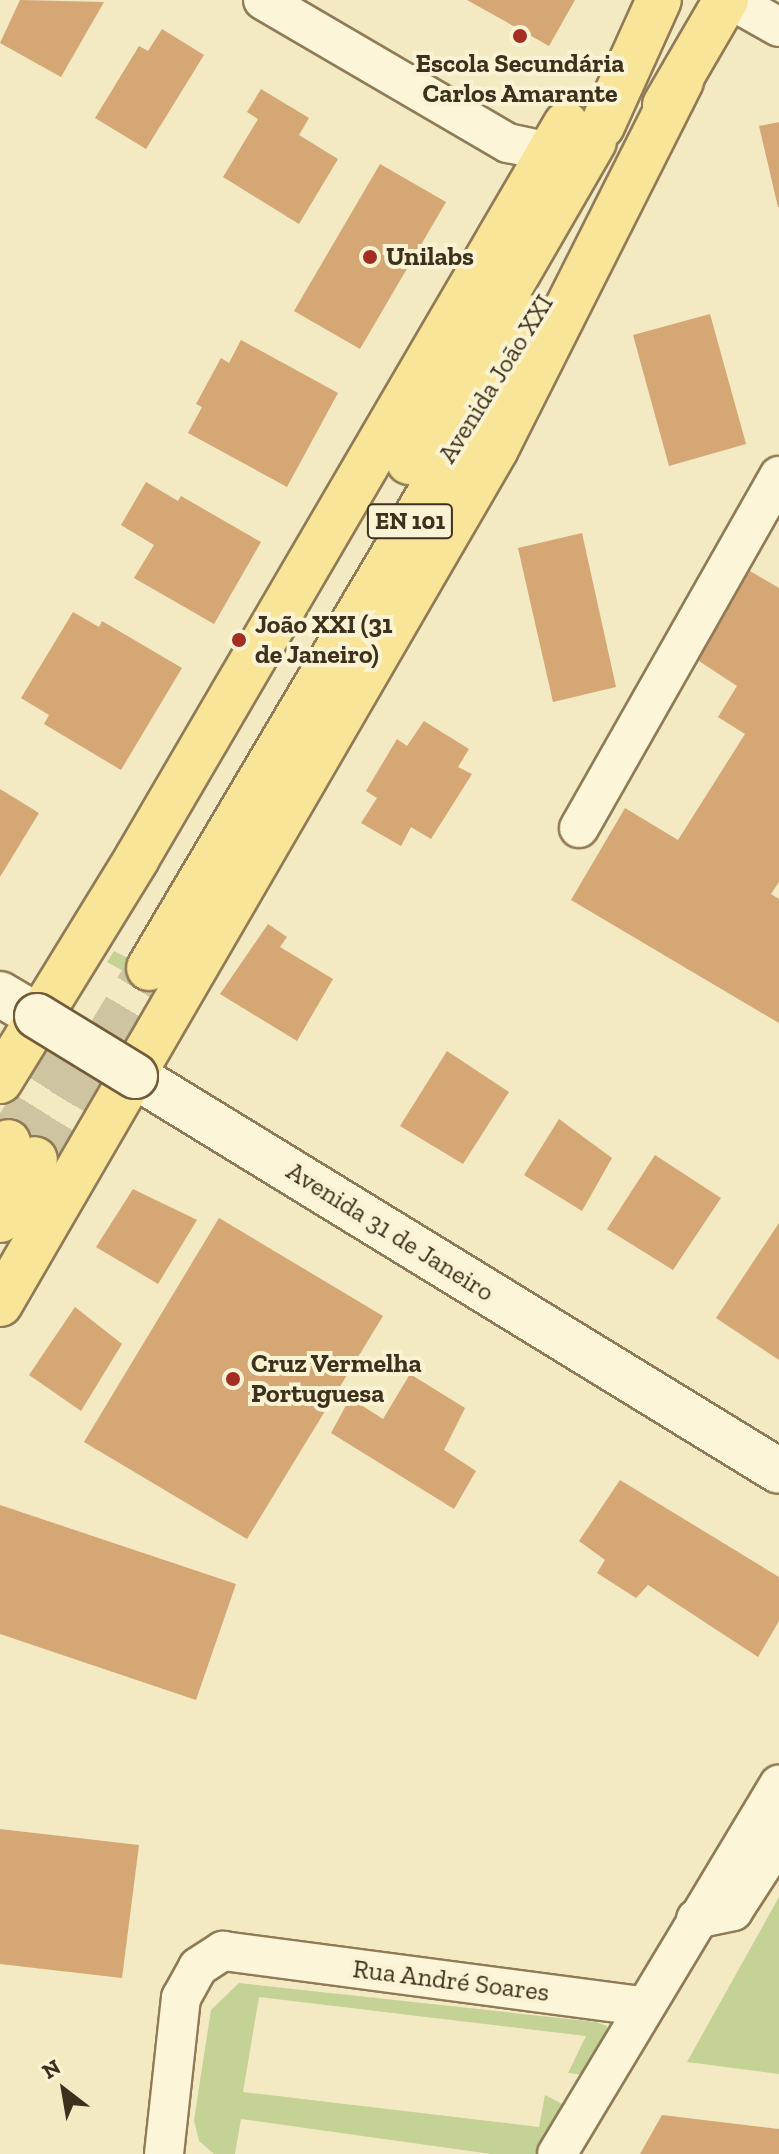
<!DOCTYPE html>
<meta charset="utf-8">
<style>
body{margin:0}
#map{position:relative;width:779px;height:2154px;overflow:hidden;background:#f3e9c2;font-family:"Zilla Slab",serif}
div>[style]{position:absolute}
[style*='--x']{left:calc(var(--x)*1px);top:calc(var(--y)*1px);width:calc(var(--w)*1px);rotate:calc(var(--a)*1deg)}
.green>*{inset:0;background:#c4d295}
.building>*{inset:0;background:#d5a774}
.primary-tunnel>*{height:44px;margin-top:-22px;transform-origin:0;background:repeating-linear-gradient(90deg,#cfc4a1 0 44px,transparent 0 66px)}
.roads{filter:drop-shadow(2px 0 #8f7b57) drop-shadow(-2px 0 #8f7b57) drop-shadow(0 2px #8f7b57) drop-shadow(0 -2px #8f7b57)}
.street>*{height:38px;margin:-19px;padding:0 19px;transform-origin:19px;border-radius:19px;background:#fcf5d7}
.secondary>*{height:44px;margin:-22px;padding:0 22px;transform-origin:22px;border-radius:22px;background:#fcf5d7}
.primary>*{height:44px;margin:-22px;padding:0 22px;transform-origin:22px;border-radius:22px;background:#f9e597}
.bridges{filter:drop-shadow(2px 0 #715b3a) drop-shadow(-2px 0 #715b3a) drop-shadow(0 2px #715b3a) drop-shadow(0 -2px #715b3a)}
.secondary-bridge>*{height:44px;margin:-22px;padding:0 22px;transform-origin:22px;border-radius:22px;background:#fcf5d7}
.dots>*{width:22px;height:22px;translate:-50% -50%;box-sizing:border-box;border:4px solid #f9f2d3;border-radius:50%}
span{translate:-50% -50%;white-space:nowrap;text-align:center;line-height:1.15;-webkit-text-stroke:8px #f9f2d3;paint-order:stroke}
.shield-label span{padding:2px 6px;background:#f9f2d3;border:2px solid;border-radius:6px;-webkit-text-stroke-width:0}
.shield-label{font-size:24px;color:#3d301d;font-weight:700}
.poi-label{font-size:26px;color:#3d301d;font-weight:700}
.left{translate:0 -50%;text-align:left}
.street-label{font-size:26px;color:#3d301d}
.north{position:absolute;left:24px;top:2050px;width:80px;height:80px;-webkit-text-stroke:6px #f9f2d3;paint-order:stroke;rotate:329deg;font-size:22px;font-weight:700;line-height:32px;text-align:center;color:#3d301d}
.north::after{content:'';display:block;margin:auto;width:28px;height:36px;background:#3d301d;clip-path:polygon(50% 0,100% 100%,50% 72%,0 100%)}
</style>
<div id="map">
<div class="green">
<div style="clip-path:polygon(114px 951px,169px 979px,162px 993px,107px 962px)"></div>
<div style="clip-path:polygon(779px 1897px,779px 2074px,687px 2062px)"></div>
<div style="clip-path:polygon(239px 1983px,596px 2022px,607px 2026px,608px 2048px,586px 2075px,568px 2073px,586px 2036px,259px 1997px,243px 2092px,539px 2127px,545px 2095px,568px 2107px,546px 2154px,491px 2154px,241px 2119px,235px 2154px,214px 2154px,199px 2141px,194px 2120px,211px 2010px)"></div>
</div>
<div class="building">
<div style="clip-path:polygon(20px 0,104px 2px,61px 77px,0 43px)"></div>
<div style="clip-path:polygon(467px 0,575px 0,549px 46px)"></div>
<div style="clip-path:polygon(162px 29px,204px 55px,146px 149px,95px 118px,139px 46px,148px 51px)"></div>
<div style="clip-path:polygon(261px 89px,309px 118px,299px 135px,338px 159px,299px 224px,223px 177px,258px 119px,247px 112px)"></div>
<div style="clip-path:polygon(779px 122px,779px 207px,778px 207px,759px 126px)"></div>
<div style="clip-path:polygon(380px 164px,446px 202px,360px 349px,294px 311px)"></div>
<div style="clip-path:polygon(710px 314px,746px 444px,669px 466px,633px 335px)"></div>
<div style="clip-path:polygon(241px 340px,338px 393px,287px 487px,188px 433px,202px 407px,196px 404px,221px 358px,229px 363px)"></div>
<div style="clip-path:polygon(146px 482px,178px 501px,181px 496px,261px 542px,214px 624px,134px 578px,154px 545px,121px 525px)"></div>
<div style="clip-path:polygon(582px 533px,616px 687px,553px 702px,518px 548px)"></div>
<div style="clip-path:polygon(750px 571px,779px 588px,779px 882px,771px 894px,779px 899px,779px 1023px,571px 900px,625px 808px,678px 840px,745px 734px,718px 717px,737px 686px,696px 659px)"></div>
<div style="clip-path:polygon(73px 612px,99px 627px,102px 621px,182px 668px,121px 770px,44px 724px,49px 715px,21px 698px)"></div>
<div style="clip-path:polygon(424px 721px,469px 749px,458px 767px,472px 774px,431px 839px,411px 827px,401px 846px,361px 823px,377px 798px,366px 791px,397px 739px,407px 746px)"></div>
<div style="clip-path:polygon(0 789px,39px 813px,0 877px)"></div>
<div style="clip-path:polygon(268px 924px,287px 937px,280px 947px,333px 979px,297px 1041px,220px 994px)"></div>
<div style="clip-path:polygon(447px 1051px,509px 1092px,463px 1164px,400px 1126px)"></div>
<div style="clip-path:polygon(559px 1119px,612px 1158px,582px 1211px,524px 1175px)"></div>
<div style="clip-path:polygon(655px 1155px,721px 1198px,673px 1270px,607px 1229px)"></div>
<div style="clip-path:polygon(133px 1189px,197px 1220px,158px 1284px,96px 1247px)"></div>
<div style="clip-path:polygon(219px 1218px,383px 1316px,247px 1539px,84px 1442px)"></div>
<div style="clip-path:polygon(779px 1223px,779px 1360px,716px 1318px)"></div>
<div style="clip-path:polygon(75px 1307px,122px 1344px,81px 1411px,29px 1375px)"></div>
<div style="clip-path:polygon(410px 1374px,465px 1408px,444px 1450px,476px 1471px,454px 1509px,331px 1433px,350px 1398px,383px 1419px)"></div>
<div style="clip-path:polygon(620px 1480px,779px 1577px,779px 1621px,758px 1657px,648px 1585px,636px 1598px,597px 1573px,605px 1560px,579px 1541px)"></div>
<div style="clip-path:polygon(0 1505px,236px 1584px,196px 1700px,0 1634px)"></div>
<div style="clip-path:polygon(0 1829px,139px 1845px,122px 1978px,0 1964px)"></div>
<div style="clip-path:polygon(662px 2115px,779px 2129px,779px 2154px,640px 2154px)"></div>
</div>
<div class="primary-tunnel">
<div style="--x:8;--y:1142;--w:107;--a:-57.9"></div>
<div style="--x:35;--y:1159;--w:222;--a:-59.2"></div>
</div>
<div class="roads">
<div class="street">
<div style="--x:263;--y:0;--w:284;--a:30.3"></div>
<div style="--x:508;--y:143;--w:43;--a:12.1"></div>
<div style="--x:731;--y:0;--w:55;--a:29.4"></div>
<div style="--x:579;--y:828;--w:405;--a:-60.4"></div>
<div style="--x:696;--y:1919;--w:38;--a:-12"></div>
<div style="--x:733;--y:1911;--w:85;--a:-57.1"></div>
<div style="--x:164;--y:2154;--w:157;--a:-83.8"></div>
<div style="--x:181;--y:1998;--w:35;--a:-61"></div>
<div style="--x:198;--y:1967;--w:30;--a:-33"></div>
<div style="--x:223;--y:1951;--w:424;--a:7.5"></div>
<div style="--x:557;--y:2154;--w:431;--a:-59"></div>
</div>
<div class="secondary">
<div style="--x:0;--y:994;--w:43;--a:30.7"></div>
<div style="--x:135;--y:1076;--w:755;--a:31.52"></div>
</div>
<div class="primary">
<div style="--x:665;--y:105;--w:121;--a:-59.8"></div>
<div style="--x:602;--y:126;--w:138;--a:-65.7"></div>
<div style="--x:409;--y:462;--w:370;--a:-60"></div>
<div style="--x:149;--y:968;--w:756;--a:-59.4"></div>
<div style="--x:0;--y:1081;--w:262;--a:-58.4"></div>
<div style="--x:137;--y:858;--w:850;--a:-59.7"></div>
<div style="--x:0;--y:1156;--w:16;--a:-60"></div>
<div style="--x:0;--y:1220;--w:70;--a:-60.2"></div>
<div style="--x:0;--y:1304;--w:988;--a:-59.88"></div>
<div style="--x:496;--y:449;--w:412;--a:-63.3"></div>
</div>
</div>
<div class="bridges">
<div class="secondary-bridge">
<div style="--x:37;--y:1016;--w:115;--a:31.5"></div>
</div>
</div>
<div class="dots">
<div style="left:520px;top:36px;background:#a42e21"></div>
<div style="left:370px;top:257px;background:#a42e21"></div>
<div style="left:239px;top:640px;background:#a42e21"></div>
<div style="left:233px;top:1379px;background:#a42e21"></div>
</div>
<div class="shield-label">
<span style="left:410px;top:521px">EN 101</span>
</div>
<div class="poi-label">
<span style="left:520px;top:79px">Escola Secundária<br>Carlos Amarante</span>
<span class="left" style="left:386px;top:257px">Unilabs</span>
<span class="left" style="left:255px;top:640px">João XXI (31<br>de Janeiro)</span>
<span class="left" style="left:251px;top:1379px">Cruz Vermelha<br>Portuguesa</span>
</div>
<div class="street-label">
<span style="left:496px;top:379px;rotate:-58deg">Avenida João XXI</span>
<span style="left:390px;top:1232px;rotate:32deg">Avenida 31 de Janeiro</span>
<span style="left:451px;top:1981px;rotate:7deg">Rua André Soares</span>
</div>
<div class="north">N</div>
</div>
